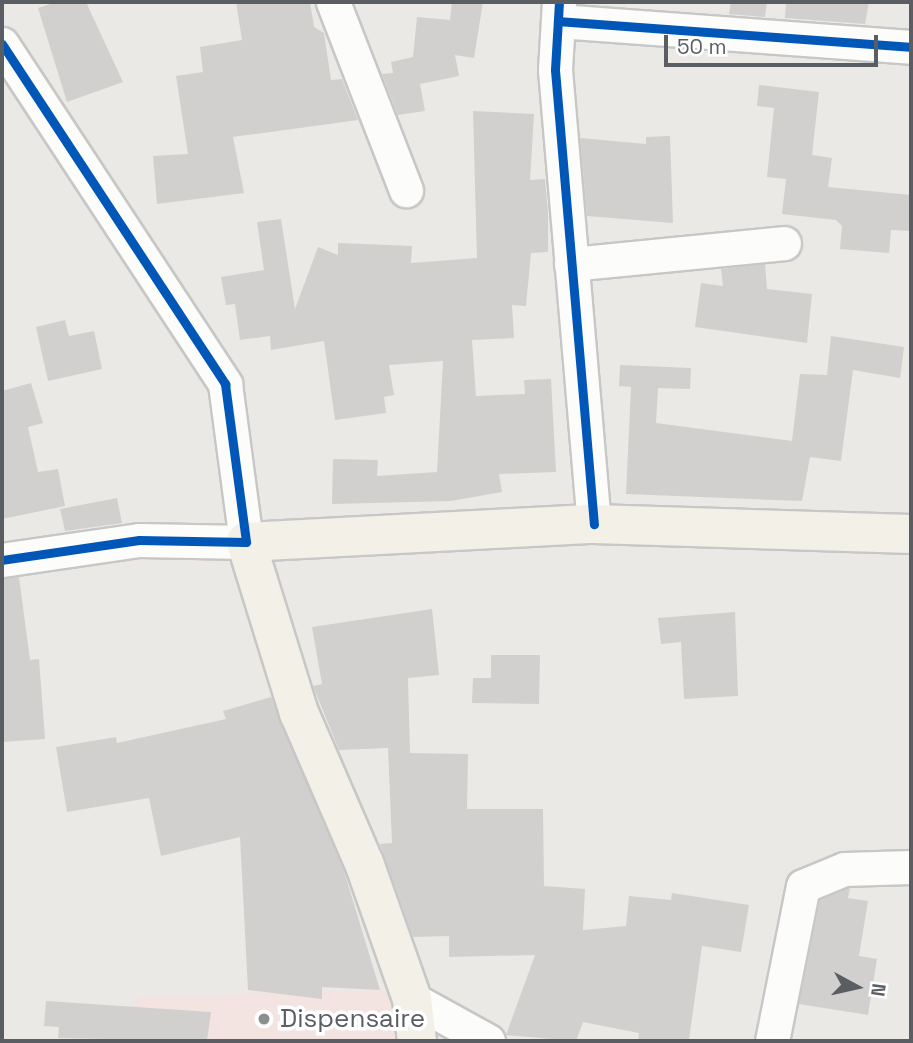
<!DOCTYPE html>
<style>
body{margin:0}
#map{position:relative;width:913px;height:1043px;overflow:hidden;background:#eae9e5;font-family:"Space Grotesk",sans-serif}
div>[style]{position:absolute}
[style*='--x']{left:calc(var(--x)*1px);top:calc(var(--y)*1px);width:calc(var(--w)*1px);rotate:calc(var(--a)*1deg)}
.medical>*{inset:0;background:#f3e4e1}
.building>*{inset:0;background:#d1d0ce}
.roads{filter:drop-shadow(2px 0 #c7c7c7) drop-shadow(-2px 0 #c7c7c7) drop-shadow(0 2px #c7c7c7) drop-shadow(0 -2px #c7c7c7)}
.minor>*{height:33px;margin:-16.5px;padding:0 16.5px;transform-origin:16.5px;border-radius:16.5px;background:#fcfcfb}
.major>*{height:38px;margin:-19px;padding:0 19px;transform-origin:19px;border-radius:19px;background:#f2f0e7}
.cycleway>*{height:9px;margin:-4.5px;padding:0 4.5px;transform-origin:4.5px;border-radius:4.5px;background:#0057b8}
.dots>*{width:19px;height:19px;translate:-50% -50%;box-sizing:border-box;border:4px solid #fff;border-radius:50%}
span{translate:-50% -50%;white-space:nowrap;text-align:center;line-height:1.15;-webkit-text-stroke:7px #fff;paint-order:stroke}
.poi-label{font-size:26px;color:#5a5e62}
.left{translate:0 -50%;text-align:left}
.frame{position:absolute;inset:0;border:4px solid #5a5e62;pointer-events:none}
.north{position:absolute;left:822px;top:952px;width:70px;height:70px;-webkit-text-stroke:5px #fff;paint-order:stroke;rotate:98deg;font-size:19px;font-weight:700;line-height:28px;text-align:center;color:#5a5e62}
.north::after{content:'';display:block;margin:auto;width:24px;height:32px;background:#5a5e62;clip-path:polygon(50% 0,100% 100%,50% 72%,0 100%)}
.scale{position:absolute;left:664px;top:35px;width:214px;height:32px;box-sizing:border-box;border:4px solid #5a5e62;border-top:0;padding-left:9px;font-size:21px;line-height:24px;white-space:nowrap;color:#5a5e62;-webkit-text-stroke:5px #fff;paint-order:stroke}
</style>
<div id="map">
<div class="medical">
<div style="clip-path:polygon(392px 990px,396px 1041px,130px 1041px,136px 997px)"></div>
</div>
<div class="building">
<div style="clip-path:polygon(56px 2px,86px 2px,123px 82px,67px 102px,38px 8px)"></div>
<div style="clip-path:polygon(236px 2px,310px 2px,314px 27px,324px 33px,331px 80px,342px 79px,358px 120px,233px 137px,244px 193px,157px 204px,153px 156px,188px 154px,176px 76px,203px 72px,200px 47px,242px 40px)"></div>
<div style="clip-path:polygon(452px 2px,483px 2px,474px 58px,455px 55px,459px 76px,420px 84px,425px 111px,398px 115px,382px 74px,393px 73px,391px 62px,413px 57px,417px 17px,450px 20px)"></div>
<div style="clip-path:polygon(731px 2px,767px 2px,765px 17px,729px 14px)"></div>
<div style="clip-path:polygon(786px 2px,869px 2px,865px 24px,785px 18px)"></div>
<div style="clip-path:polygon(759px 85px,819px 92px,812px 155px,832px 158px,828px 187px,911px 195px,911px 231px,891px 230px,889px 253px,840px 249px,842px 226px,836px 220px,782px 214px,786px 179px,767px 177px,774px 108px,757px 106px)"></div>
<div style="clip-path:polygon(473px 111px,534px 114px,530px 180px,545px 179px,548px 213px,548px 252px,531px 253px,526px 306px,512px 305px,514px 338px,472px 340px,476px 396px,525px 394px,524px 380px,551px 379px,556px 472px,499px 474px,502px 492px,451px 501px,332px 504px,333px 459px,378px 460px,377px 476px,437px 472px,443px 361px,389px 365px,394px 395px,384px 397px,386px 413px,335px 420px,324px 341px,271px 350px,270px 336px,240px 340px,235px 304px,226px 305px,221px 277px,264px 270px,257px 222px,281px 219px,295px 309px,318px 247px,338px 255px,338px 243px,412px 246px,411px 263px,477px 258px)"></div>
<div style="clip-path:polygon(670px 136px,673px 223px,587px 216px,580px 138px,646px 144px,646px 137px)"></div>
<div style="clip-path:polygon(765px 264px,767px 289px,812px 294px,807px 343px,695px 327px,701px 283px,723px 286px,721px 269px)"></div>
<div style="clip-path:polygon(65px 320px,69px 336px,94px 331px,102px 369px,48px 381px,36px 327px)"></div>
<div style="clip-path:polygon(831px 336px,904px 347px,900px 378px,853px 370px,841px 461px,810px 457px,802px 501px,626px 494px,631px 387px,619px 386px,620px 365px,691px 368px,690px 389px,658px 388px,656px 423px,792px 441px,800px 374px,827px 375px)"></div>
<div style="clip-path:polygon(31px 383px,43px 423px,28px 427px,38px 472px,58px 469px,65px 506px,2px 519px,2px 391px)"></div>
<div style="clip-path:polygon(117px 498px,122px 523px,65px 531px,60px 509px)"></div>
<div style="clip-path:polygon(19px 577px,30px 660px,39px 659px,45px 739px,2px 742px,2px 579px)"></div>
<div style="clip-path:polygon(432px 609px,439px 675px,408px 678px,410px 753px,468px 754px,467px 809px,543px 809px,544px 886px,585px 889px,583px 930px,626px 926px,629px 896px,671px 900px,672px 893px,749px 905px,741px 952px,702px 946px,689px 1040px,638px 1041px,639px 1033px,583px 1022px,576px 1041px,506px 1035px,535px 955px,449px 957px,449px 936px,413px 937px,380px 844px,392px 843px,388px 748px,339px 750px,313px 686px,322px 684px,312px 627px)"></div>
<div style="clip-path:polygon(735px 612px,738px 696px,684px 699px,681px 642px,661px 644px,658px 618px)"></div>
<div style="clip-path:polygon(491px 655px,540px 655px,539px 704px,472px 703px,473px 678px,491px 678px)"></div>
<div style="clip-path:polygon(271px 697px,344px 871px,380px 990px,322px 987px,322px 999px,248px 990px,240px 837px,161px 856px,149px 798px,67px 812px,56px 747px,116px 737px,117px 743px,226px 719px,223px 711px)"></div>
<div style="clip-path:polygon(850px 888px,848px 898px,868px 901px,859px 956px,877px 959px,868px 1015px,799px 1004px,820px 900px)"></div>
<div style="clip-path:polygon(46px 1001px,211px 1012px,207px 1041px,58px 1038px,59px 1027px,44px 1026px)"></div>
</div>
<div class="roads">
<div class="minor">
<div style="--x:333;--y:2;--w:202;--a:68.8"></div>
<div style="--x:559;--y:2;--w:68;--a:93.4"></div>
<div style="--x:555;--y:70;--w:456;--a:85.1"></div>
<div style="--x:558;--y:21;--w:354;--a:4.2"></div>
<div style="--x:2;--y:44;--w:407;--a:56.7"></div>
<div style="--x:225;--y:384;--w:159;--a:82.4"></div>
<div style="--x:246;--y:542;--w:107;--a:-178.9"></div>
<div style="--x:139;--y:540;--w:138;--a:171.7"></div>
<div style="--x:571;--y:264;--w:214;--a:-5.6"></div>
<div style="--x:412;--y:999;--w:87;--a:28.9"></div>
<div style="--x:772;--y:1041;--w:158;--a:-78.7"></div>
<div style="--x:803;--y:886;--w:44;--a:-22.5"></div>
<div style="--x:844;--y:869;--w:67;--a:-1.7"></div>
</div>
<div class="major">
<div style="--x:417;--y:1041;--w:42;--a:-96.8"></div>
<div style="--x:412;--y:999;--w:144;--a:-109.4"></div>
<div style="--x:364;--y:863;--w:163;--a:-113.4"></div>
<div style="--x:299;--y:713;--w:179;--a:-107.2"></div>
<div style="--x:246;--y:542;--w:348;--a:-3"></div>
<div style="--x:594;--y:524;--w:317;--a:1.8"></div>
</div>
</div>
<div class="cycleway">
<div style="--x:559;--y:2;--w:68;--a:93.4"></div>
<div style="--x:555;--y:70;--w:456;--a:85.1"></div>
<div style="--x:558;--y:21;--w:354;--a:4.2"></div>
<div style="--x:2;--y:44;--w:407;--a:56.7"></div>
<div style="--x:225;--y:384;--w:159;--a:82.4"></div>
<div style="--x:246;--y:542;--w:107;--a:-178.9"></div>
<div style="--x:139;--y:540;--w:138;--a:171.7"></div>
</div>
<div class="dots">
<div style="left:264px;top:1019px;background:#8c8f90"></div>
</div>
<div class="poi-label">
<span class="left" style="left:280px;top:1019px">Dispensaire</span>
</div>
<div class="frame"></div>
<div class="north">N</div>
<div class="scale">50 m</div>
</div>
